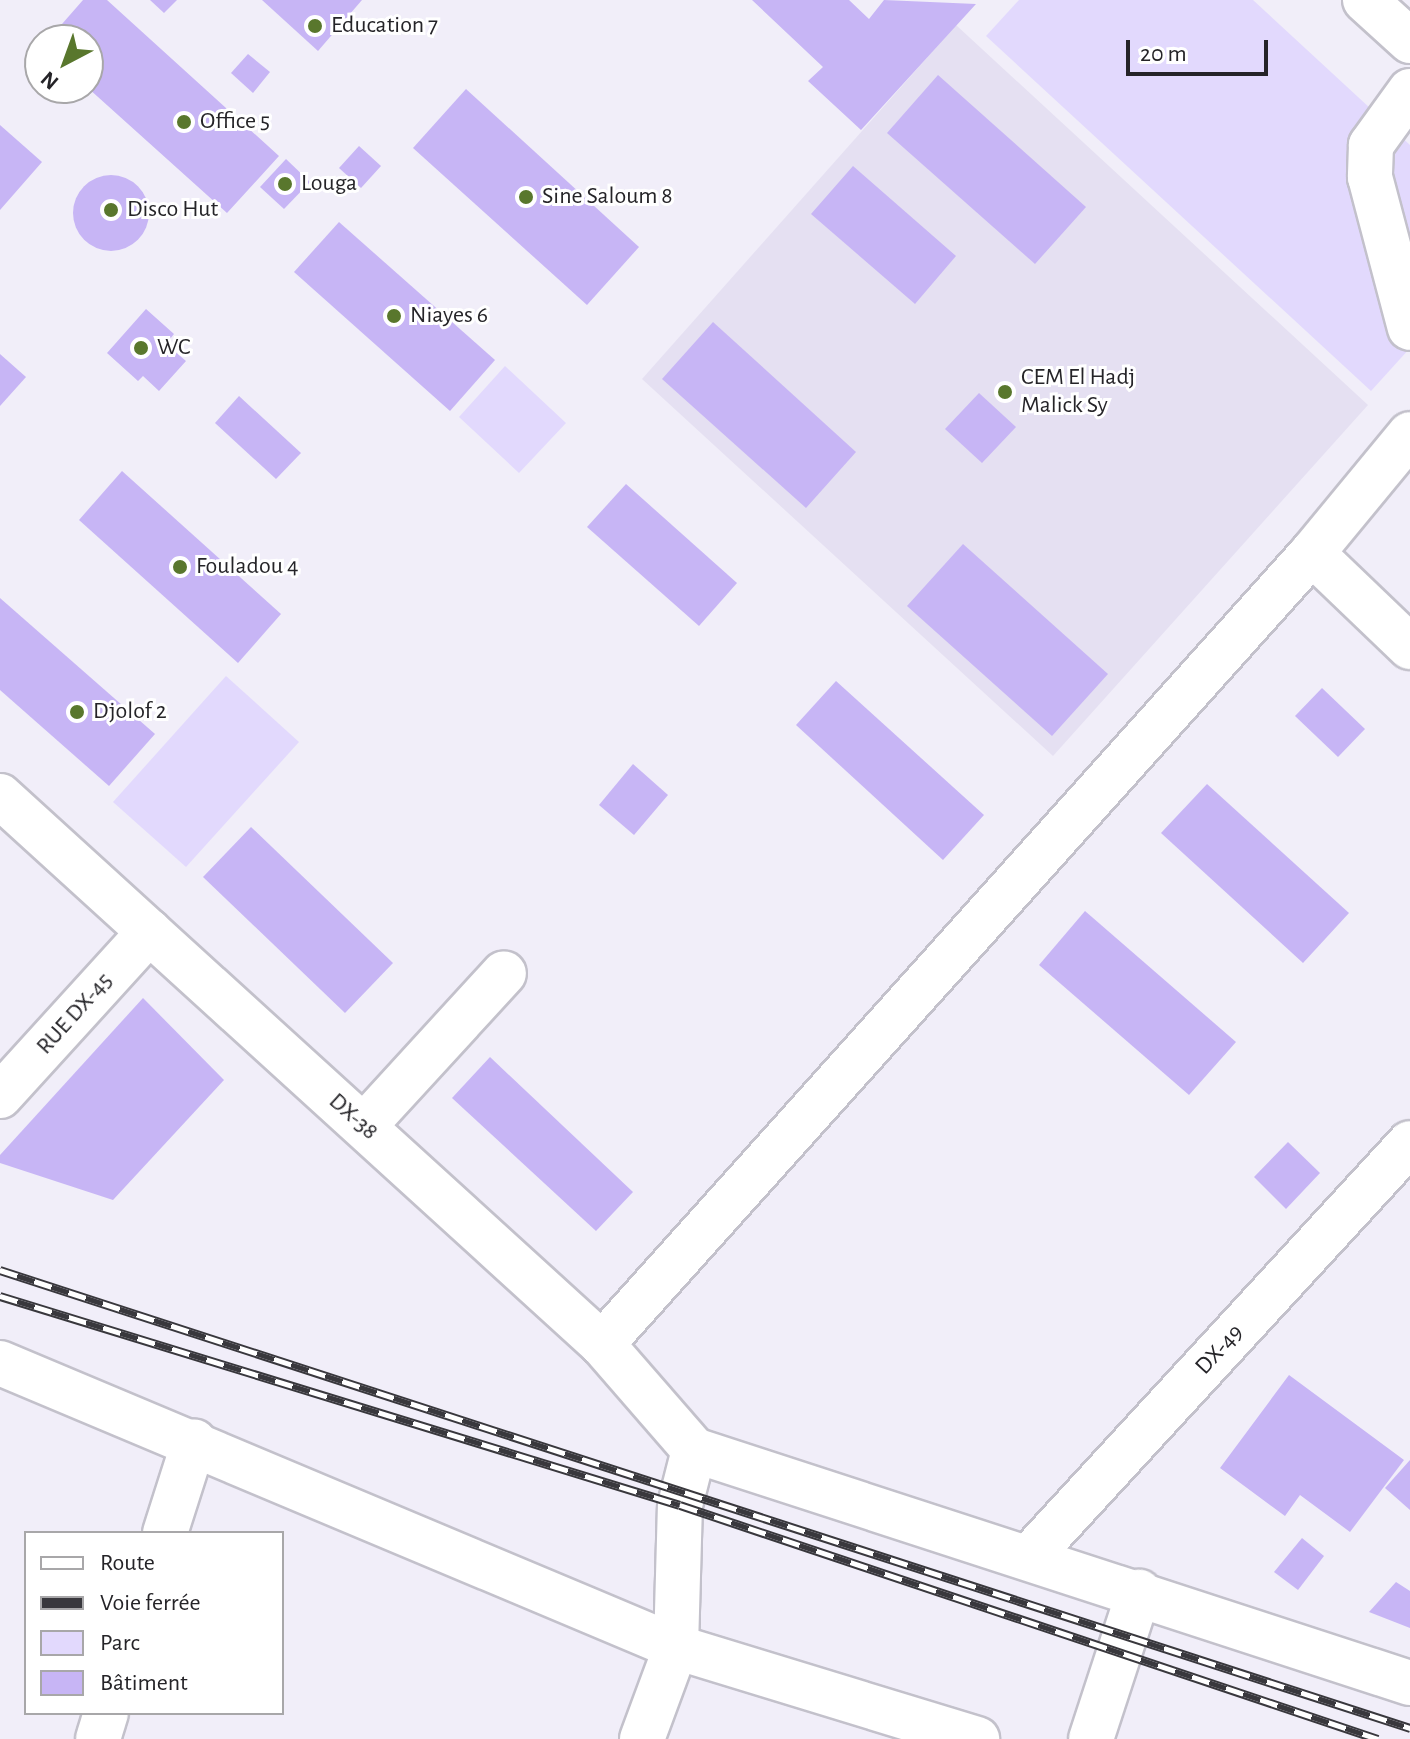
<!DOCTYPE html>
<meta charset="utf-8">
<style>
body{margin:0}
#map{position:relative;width:1410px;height:1739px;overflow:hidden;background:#f1eef9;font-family:"Alegreya Sans",sans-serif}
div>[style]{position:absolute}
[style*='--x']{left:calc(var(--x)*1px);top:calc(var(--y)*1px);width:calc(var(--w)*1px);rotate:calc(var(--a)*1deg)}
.built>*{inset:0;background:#e5e0f2}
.green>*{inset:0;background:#e2d9fd}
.building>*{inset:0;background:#c7b5f5}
.round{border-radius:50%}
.roads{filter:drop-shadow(2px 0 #c3c1cb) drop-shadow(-2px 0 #c3c1cb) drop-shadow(0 2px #c3c1cb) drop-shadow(0 -2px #c3c1cb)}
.street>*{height:44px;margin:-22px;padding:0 22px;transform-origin:22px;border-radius:22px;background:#fff}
.secondary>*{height:44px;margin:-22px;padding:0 22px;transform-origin:22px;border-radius:22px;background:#fff}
.rail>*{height:9px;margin-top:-4.5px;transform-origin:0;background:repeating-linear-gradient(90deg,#fff 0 18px,#39383d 0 36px);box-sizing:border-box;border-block:2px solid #39383d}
.dots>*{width:22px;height:22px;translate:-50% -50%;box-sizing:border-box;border:4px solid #fff;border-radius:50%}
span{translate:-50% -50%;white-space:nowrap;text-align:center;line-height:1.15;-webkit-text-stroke:6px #fff;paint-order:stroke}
.poi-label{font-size:24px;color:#252428}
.left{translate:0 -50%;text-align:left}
.street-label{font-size:24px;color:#252428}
.legend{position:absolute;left:24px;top:1531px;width:260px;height:184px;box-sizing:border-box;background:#fff;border:2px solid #a8a7a9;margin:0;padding:10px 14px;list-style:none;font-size:24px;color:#252428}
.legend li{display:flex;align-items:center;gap:16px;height:40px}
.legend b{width:40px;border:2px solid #a8a7a9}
.north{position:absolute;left:24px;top:24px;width:80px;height:80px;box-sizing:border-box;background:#fff;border:2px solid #a8a7a9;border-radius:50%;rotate:221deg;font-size:22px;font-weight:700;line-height:32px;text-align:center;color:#252428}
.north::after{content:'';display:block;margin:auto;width:28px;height:36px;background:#59772d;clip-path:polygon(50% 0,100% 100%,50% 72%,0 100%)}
.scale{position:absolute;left:1126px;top:40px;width:142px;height:36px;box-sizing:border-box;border:4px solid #252428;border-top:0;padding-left:10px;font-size:24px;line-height:28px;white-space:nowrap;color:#252428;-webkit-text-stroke:6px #fff;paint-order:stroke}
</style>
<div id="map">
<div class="built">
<div style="clip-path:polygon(956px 25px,1368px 405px,1053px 756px,642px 379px)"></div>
</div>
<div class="green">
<div style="clip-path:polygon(1019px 0,1253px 0,1410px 145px,1410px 348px,1371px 391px,986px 36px)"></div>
<div style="clip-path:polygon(505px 366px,566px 423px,519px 473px,459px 417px)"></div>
<div style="clip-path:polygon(226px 676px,299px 742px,186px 867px,113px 802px)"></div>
</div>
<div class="building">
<div style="clip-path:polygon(83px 0,107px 0,279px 156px,227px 213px,88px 88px,88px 40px,48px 40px)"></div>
<div style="clip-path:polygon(150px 0,177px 0,164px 13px)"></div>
<div style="clip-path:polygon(262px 0,362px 0,318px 51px)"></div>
<div style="clip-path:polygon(752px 0,849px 0,869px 19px,884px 0,976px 4px,861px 130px,808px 81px,823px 67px)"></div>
<div style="clip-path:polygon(248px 54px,270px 72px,253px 93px,231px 73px)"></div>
<div style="clip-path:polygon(938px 75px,1086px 207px,1035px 264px,887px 133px)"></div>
<div style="clip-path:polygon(466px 89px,639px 247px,587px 305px,413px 148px)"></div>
<div style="clip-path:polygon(0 125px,42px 162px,0 210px)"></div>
<div style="clip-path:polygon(359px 146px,381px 166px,361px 188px,339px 168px)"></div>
<div style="clip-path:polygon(286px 159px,310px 182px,284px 209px,260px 187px)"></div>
<div style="clip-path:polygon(853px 166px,956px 256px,915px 304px,811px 214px)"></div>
<div class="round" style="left:73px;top:175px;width:76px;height:76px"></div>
<div style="clip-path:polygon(339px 222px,495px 360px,450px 411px,294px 272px)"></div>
<div style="clip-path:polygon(146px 309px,174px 334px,166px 344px,186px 361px,159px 391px,143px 376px,138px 381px,107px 353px)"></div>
<div style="clip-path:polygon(713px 322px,856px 452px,806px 508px,662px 379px)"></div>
<div style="clip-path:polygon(0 354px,26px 377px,0 406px)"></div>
<div style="clip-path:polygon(979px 393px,1016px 427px,982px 463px,945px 429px)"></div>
<div style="clip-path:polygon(239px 396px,301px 453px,276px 479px,215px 423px)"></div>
<div style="clip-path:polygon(122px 471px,281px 614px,238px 663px,79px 520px)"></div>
<div style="clip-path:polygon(626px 484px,737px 583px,699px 626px,587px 527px)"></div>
<div style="clip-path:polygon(963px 544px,1108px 674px,1052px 736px,907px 606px)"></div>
<div style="clip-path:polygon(0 598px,155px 734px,109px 786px,0 690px)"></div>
<div style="clip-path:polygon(836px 681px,984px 815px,943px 860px,796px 725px)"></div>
<div style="clip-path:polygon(1322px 688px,1365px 729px,1338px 757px,1295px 716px)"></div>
<div style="clip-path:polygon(633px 764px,668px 795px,634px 835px,599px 805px)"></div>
<div style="clip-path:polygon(1207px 784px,1349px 913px,1303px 963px,1161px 833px)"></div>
<div style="clip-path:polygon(251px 827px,393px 963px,345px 1013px,203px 877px)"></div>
<div style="clip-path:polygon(1085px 911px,1236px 1042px,1189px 1095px,1039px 965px)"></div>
<div style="clip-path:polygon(143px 998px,224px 1080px,113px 1200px,0 1163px,0 1155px)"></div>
<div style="clip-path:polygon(490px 1057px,633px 1192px,596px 1231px,452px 1098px)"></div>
<div style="clip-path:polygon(1288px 1142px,1320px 1173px,1286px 1209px,1254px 1177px)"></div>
<div style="clip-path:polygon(1289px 1375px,1404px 1460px,1350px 1532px,1300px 1495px,1285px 1516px,1220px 1468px)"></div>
<div style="clip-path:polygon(1410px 1460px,1410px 1510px,1385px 1488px)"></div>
<div style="clip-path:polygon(1302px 1538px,1324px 1556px,1298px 1590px,1274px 1572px)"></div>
<div style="clip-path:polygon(1396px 1582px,1410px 1591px,1410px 1628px,1369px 1612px)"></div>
</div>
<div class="roads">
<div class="street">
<div style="--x:1410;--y:91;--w:67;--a:125.8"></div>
<div style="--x:1371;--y:145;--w:32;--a:92"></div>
<div style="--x:1370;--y:177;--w:156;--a:75.2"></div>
<div style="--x:1312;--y:553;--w:136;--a:43.8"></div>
<div style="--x:0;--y:796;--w:814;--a:42.31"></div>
<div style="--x:602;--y:1344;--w:140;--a:49"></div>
<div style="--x:0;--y:1096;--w:222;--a:-47.7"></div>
<div style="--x:364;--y:1126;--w:207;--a:-47.5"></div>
<div style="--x:602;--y:1344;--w:1063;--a:-48.09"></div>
<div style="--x:1312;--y:553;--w:154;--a:-50.5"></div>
<div style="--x:0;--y:1363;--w:733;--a:22.79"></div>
<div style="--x:676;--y:1647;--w:315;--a:17"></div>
<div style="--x:694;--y:1450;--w:753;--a:18.03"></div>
<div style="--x:165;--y:1533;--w:96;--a:-72.3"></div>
<div style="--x:1030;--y:1556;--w:561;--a:-47.38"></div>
<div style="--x:98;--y:1739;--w:27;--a:-73"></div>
<div style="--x:642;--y:1739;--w:98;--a:-69.7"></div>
<div style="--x:676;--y:1647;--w:142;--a:-88.4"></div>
<div style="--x:680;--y:1505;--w:57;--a:-75.7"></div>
<div style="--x:1091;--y:1739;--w:155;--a:-71.9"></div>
</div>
<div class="secondary">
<div style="--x:1365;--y:0;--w:61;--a:42.3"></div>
</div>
</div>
<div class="rail">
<div style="--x:0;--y:1270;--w:1483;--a:17.99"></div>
<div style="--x:0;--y:1296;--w:711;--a:17.08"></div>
<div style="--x:680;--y:1505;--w:736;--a:18.53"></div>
</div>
<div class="dots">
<div style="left:315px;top:26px;background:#59772d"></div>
<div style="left:184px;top:122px;background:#59772d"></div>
<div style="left:285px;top:184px;background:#59772d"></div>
<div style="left:526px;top:197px;background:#59772d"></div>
<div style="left:111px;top:210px;background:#59772d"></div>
<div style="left:394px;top:316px;background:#59772d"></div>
<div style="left:141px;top:348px;background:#59772d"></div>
<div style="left:1005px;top:392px;background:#59772d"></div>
<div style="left:180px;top:567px;background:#59772d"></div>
<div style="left:77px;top:712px;background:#59772d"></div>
</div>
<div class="poi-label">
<span class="left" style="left:331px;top:26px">Education 7</span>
<span class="left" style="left:200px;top:122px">Office 5</span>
<span class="left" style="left:301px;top:184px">Louga</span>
<span class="left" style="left:542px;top:197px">Sine Saloum 8</span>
<span class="left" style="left:127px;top:210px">Disco Hut</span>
<span class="left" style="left:410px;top:316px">Niayes 6</span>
<span class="left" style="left:157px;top:348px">WC</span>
<span class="left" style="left:1021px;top:392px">CEM El Hadj<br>Malick Sy</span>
<span class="left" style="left:196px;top:567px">Fouladou 4</span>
<span class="left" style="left:93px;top:712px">Djolof 2</span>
</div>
<div class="street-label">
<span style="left:75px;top:1014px;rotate:-48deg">RUE DX-45</span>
<span style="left:353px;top:1117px;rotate:42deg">DX-38</span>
<span style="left:1220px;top:1350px;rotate:-47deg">DX-49</span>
</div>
<ul class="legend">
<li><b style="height:10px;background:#fff"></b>Route</li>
<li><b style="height:10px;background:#39383d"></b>Voie ferrée</li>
<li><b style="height:22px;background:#e2d9fd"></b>Parc</li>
<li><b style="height:22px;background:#c7b5f5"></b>Bâtiment</li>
</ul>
<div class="north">N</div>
<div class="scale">20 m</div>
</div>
